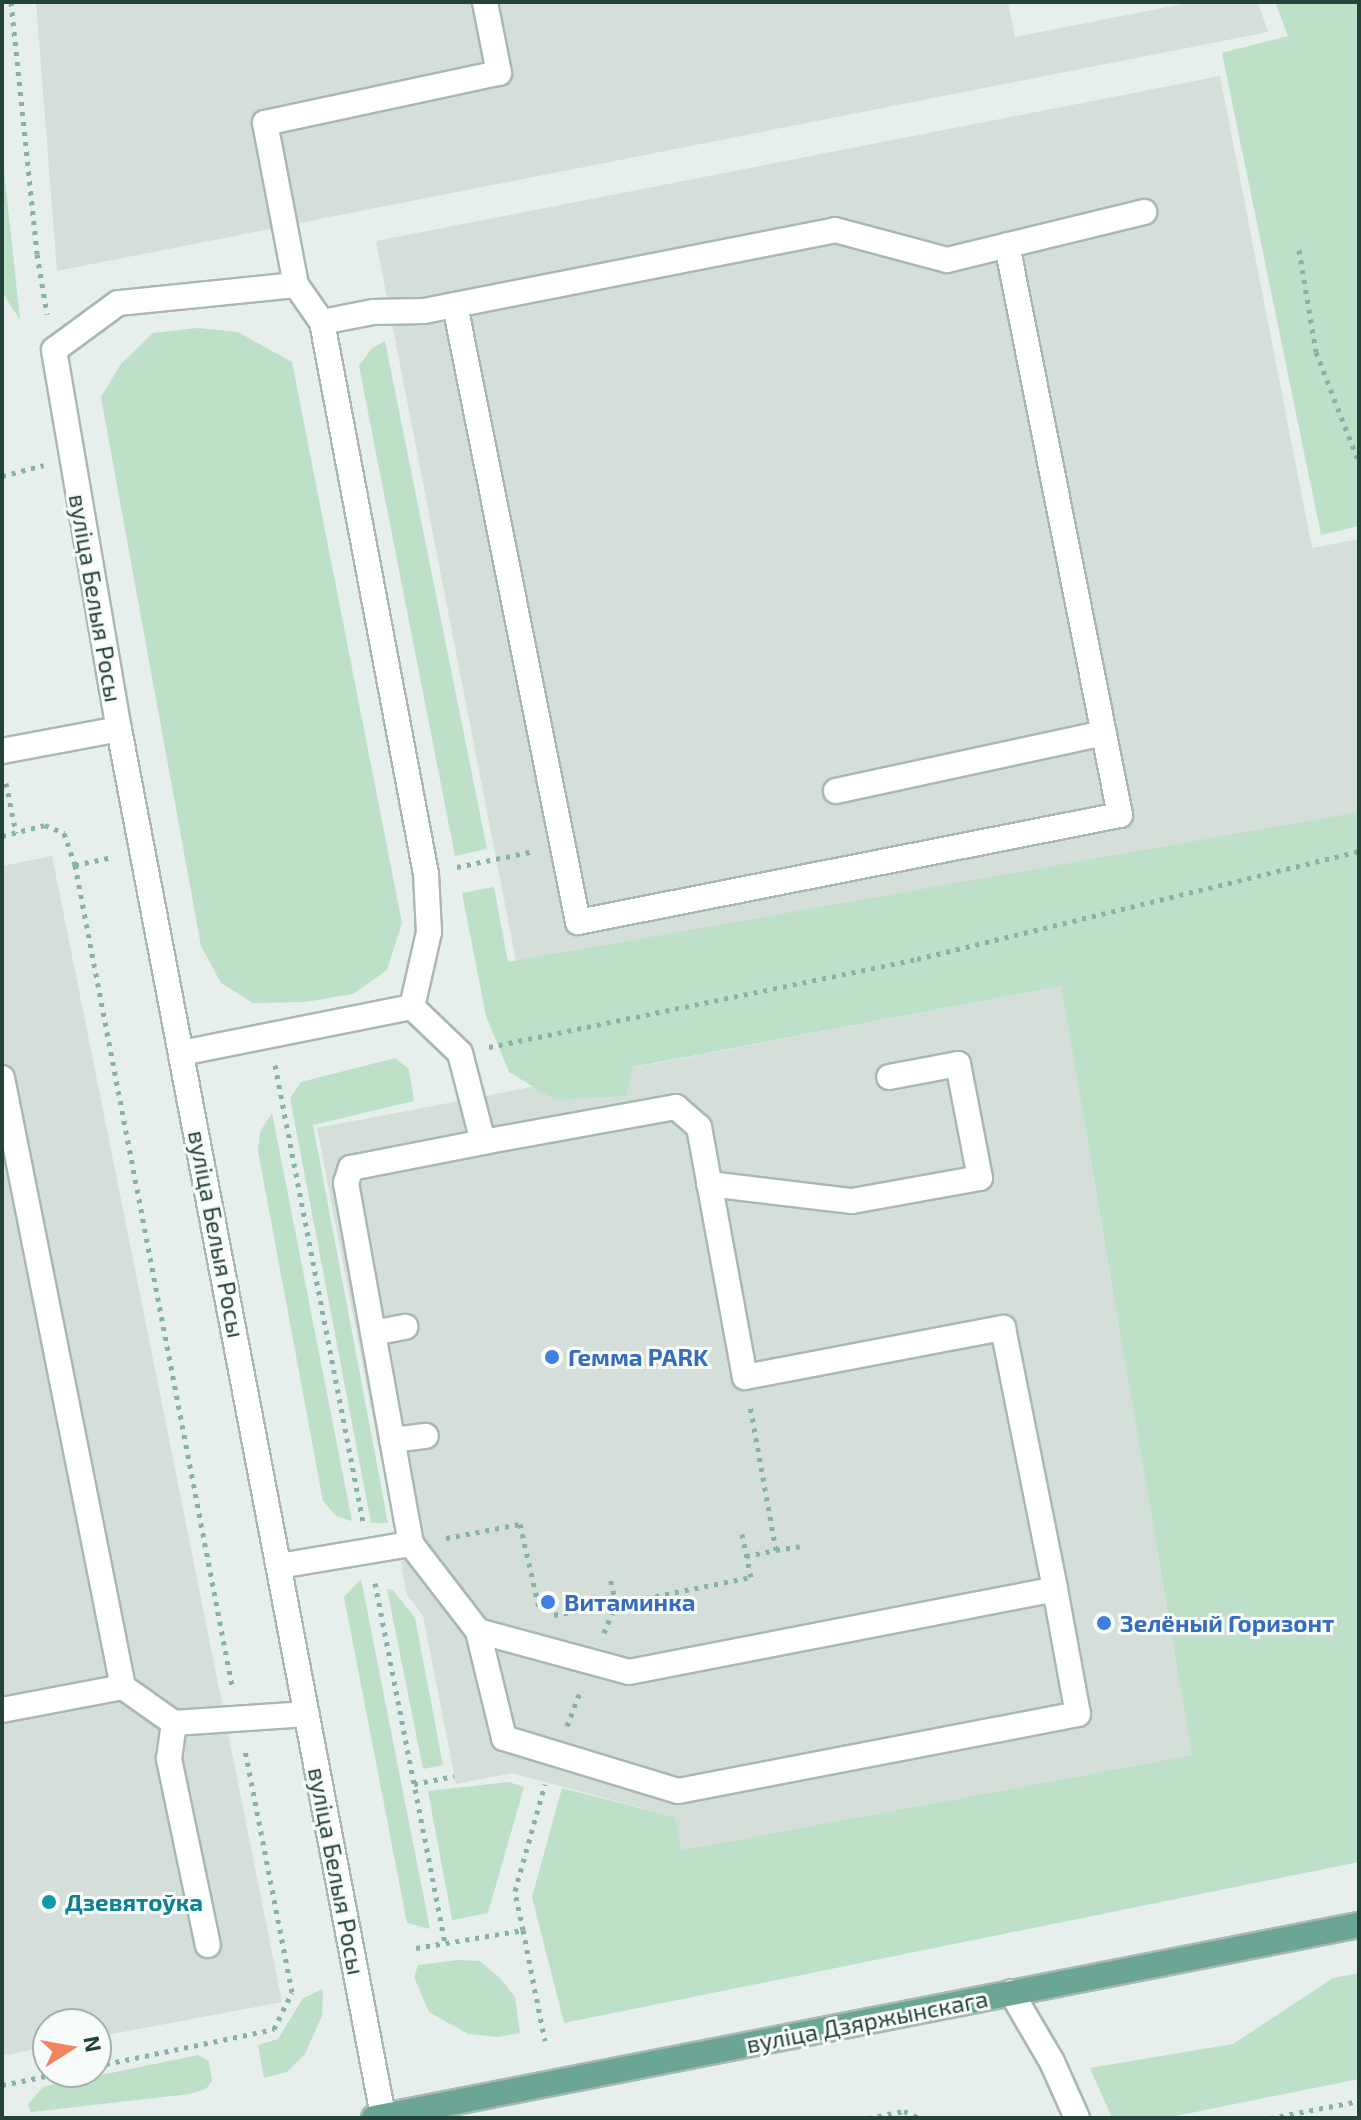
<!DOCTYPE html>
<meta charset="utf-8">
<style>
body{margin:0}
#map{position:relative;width:1361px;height:2120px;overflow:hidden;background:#e6efeb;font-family:"Exo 2",sans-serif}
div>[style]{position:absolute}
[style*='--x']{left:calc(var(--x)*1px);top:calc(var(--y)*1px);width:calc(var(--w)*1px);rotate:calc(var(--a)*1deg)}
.built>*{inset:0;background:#d4dfda}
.green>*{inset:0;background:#bfe0c8}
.path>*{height:5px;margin-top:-2.5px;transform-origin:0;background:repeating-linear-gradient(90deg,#86b3a5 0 4px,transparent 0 10px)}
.roads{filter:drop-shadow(2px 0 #a8b8b2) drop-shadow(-2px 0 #a8b8b2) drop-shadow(0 2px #a8b8b2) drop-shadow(0 -2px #a8b8b2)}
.minor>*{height:24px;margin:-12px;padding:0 12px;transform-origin:12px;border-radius:12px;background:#fff}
.major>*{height:24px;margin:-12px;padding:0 12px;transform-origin:12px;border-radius:12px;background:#6aa596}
.dots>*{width:22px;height:22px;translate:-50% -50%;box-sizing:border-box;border:4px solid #f7fbf9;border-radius:50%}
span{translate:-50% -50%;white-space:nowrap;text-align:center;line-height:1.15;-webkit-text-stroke:6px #f7fbf9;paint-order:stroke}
.street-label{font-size:24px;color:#24423a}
.shop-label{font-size:24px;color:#366cbe;font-weight:700}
.left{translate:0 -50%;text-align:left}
.culture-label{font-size:24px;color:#0d838f;font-weight:700}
.frame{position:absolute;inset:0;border:4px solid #24423a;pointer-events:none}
.north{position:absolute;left:32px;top:2008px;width:80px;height:80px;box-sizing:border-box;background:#f7fbf9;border:2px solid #a3b1ad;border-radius:50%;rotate:79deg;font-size:22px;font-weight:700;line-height:32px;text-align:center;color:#24423a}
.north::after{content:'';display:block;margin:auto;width:28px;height:36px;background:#f4845f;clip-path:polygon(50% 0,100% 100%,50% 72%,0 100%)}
</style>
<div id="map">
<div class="built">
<div style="clip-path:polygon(36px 2px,1008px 2px,1015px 37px,1193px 2px,1258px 2px,1268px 32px,57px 271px)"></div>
<div style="clip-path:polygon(1220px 76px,1312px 548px,1359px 539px,1359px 834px,523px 997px,376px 241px)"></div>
<div style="clip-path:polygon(52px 856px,282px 2002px,96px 2037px,96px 2024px,48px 2024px,48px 2046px,2px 2056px,2px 866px)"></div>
<div style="clip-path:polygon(1061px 986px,1192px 1755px,682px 1850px,675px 1817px,512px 1773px,456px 1784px,423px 1616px,407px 1595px,317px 1128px)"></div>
</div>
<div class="green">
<div style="clip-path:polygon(1275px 2px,1359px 2px,1359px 526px,1321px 535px,1222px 53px,1288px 36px)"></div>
<div style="clip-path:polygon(2px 151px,20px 320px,2px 292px)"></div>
<div style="clip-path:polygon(197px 328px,238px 332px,292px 362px,402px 923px,387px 970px,353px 994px,305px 1002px,253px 1003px,221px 983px,201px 946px,101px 397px,121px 364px,153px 333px)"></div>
<div style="clip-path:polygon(385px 341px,487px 849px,455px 856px,359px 366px,372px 348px)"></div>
<div style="clip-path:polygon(1359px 812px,1359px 1862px,564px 2023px,532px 1897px,562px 1788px,675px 1817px,682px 1850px,1192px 1755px,1061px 986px,633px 1067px,626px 1096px,555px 1100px,509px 1072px,486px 1016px,462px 893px,494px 887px,508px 962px)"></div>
<div style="clip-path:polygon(395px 1058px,409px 1069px,414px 1101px,313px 1125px,388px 1523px,371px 1523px,290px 1098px,301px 1082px)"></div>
<div style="clip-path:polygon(272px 1113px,352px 1521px,336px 1516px,323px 1501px,258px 1151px,260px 1132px)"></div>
<div style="clip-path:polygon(361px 1579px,430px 1929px,407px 1923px,344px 1597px)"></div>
<div style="clip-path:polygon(387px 1589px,393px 1590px,415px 1618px,443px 1765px,423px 1769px)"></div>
<div style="clip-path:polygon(509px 1782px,524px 1787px,488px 1913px,452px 1920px,428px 1791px)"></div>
<div style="clip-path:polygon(458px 1960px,480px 1961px,500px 1978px,515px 1997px,520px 2033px,498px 2037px,468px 2034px,429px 2012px,414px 1977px,418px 1965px)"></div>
<div style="clip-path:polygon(1359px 1973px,1359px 2079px,1166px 2118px,1112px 2118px,1090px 2068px,1233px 2044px,1333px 1978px)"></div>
<div style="clip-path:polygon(323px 1989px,322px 2016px,305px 2054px,287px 2072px,264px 2078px,258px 2045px,278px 2039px,303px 1998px)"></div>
<div style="clip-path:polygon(198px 2055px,209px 2061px,212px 2081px,206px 2089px,190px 2094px,31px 2112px,28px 2104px,43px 2087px)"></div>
</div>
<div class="path">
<div style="--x:11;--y:2;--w:253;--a:84.1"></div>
<div style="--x:37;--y:254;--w:61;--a:80.5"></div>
<div style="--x:1299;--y:250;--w:103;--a:80.5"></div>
<div style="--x:1316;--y:352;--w:119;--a:68.8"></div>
<div style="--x:2;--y:476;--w:43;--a:-14.7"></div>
<div style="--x:6;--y:783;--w:51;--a:78.7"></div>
<div style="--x:2;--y:836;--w:44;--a:-14.3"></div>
<div style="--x:45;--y:825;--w:21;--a:23"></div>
<div style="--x:64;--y:833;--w:34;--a:71"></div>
<div style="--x:75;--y:865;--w:836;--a:79.17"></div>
<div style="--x:75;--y:865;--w:40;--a:-12"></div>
<div style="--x:457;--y:867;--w:79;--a:-11.7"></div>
<div style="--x:489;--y:1047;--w:437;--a:-11.6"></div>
<div style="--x:917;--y:959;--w:455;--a:-13.7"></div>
<div style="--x:275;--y:1065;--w:465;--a:79.1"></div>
<div style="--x:446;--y:1538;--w:75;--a:-10.7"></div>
<div style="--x:520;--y:1524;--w:90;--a:77.2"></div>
<div style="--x:776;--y:1550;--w:24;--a:-9"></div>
<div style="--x:746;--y:1556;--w:31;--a:-11"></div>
<div style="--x:776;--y:1550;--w:146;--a:-100.2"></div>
<div style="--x:375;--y:1583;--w:367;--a:79"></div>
<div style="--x:554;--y:1615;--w:63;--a:-10.1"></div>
<div style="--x:616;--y:1604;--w:28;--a:-103"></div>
<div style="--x:604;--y:1633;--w:31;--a:-68"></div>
<div style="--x:616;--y:1604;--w:138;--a:-11.3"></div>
<div style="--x:751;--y:1577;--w:48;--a:-102"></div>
<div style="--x:567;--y:1726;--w:39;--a:-69"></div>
<div style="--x:414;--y:1784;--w:41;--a:-11.3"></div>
<div style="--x:523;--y:1930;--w:40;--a:-102"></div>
<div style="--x:515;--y:1891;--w:111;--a:-74.3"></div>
<div style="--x:416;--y:1948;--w:109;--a:-9.5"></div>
<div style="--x:523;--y:1930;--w:113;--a:78.8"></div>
<div style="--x:96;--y:2066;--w:182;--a:-11.7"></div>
<div style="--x:274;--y:2029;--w:41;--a:-64.1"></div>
<div style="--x:292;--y:1992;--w:246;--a:-101"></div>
<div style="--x:2;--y:2085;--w:65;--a:-11.5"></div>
<div style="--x:868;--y:2118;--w:37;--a:-11"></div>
<div style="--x:904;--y:2111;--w:17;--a:24"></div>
<div style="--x:1270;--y:2118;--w:91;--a:-10.8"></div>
</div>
<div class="roads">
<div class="minor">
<div style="--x:296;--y:285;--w:165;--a:-100.8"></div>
<div style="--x:265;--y:123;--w:239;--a:-12.1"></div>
<div style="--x:499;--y:73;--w:72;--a:-101.2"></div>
<div style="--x:455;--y:305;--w:629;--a:78.73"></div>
<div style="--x:578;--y:922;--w:552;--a:-11.17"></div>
<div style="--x:1120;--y:815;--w:581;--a:-101.21"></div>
<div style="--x:322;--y:322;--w:52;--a:-11.1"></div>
<div style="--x:373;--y:312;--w:51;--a:-1.1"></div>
<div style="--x:424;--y:311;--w:419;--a:-11.1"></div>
<div style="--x:835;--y:230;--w:116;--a:15"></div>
<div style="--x:947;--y:260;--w:203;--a:-13.7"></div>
<div style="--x:2;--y:751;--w:119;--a:-10.6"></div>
<div style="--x:836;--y:791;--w:274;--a:-12.2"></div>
<div style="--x:412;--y:1007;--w:66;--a:43.8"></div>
<div style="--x:460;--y:1053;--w:92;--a:75.5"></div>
<div style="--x:483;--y:1142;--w:196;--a:-10.3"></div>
<div style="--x:676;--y:1107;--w:30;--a:41"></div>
<div style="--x:699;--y:1127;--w:254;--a:79.6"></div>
<div style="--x:745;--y:1377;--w:263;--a:-10.8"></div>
<div style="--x:1003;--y:1328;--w:266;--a:78.7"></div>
<div style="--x:182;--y:1053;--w:235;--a:-11.3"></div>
<div style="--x:412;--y:1007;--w:77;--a:-77.2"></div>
<div style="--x:429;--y:932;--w:58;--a:-93"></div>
<div style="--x:426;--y:874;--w:562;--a:-100.67"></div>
<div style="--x:322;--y:322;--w:45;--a:-125.1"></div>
<div style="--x:296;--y:285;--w:179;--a:174.2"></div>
<div style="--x:118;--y:303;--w:79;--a:143.7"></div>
<div style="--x:54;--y:350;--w:385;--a:80.3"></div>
<div style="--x:119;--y:729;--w:1412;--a:79.22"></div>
<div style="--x:2;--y:1078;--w:621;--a:78.76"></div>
<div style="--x:709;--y:1184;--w:144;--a:6.8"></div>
<div style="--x:852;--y:1201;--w:130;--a:-10.2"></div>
<div style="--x:980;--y:1178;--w:116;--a:-100.9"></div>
<div style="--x:958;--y:1064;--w:70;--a:169.3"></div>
<div style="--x:373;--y:1333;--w:33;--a:-11"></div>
<div style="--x:392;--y:1440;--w:34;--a:-7"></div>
<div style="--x:279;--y:1566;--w:134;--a:-9.5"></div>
<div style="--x:478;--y:1631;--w:156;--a:15.2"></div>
<div style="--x:629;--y:1672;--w:434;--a:-11"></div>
<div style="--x:1055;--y:1589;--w:127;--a:79.6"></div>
<div style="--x:1078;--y:1714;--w:407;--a:169.1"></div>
<div style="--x:678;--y:1791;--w:182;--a:-163.1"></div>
<div style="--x:504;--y:1738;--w:110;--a:-103.7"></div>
<div style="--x:478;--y:1631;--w:110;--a:-127.6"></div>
<div style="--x:411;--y:1544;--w:367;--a:-100.2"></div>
<div style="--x:346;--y:1183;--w:16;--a:-72"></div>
<div style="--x:351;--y:1168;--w:135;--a:-11.1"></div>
<div style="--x:2;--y:1710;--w:123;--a:-10.8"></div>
<div style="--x:123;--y:1687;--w:62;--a:35.2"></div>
<div style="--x:174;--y:1723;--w:133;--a:-3.9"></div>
<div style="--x:174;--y:1723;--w:36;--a:98"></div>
<div style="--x:169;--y:1759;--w:190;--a:78.2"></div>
<div style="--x:1011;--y:1992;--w:81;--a:59.6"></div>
<div style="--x:1052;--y:2062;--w:61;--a:65.9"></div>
</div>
<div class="major">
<div style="--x:374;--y:2118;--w:1004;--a:-11.09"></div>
</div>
</div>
<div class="dots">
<div style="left:552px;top:1357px;background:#3f7fe0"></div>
<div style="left:548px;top:1602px;background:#3f7fe0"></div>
<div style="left:1104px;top:1623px;background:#3f7fe0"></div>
<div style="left:49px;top:1902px;background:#0f9aa8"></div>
</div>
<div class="street-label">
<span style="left:96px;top:598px;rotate:80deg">вуліца Белыя Росы</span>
<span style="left:217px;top:1234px;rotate:79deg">вуліца Белыя Росы</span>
<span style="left:337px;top:1871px;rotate:79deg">вуліца Белыя Росы</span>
<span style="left:867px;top:2021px;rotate:-11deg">вуліца Дзяржынскага</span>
</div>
<div class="shop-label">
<span class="left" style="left:568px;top:1357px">Гемма PARK</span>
<span class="left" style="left:564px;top:1602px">Витаминка</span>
<span class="left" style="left:1120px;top:1623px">Зелёный Горизонт</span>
</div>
<div class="culture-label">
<span class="left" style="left:65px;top:1902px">Дзевятоўка</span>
</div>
<div class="frame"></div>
<div class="north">N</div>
</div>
